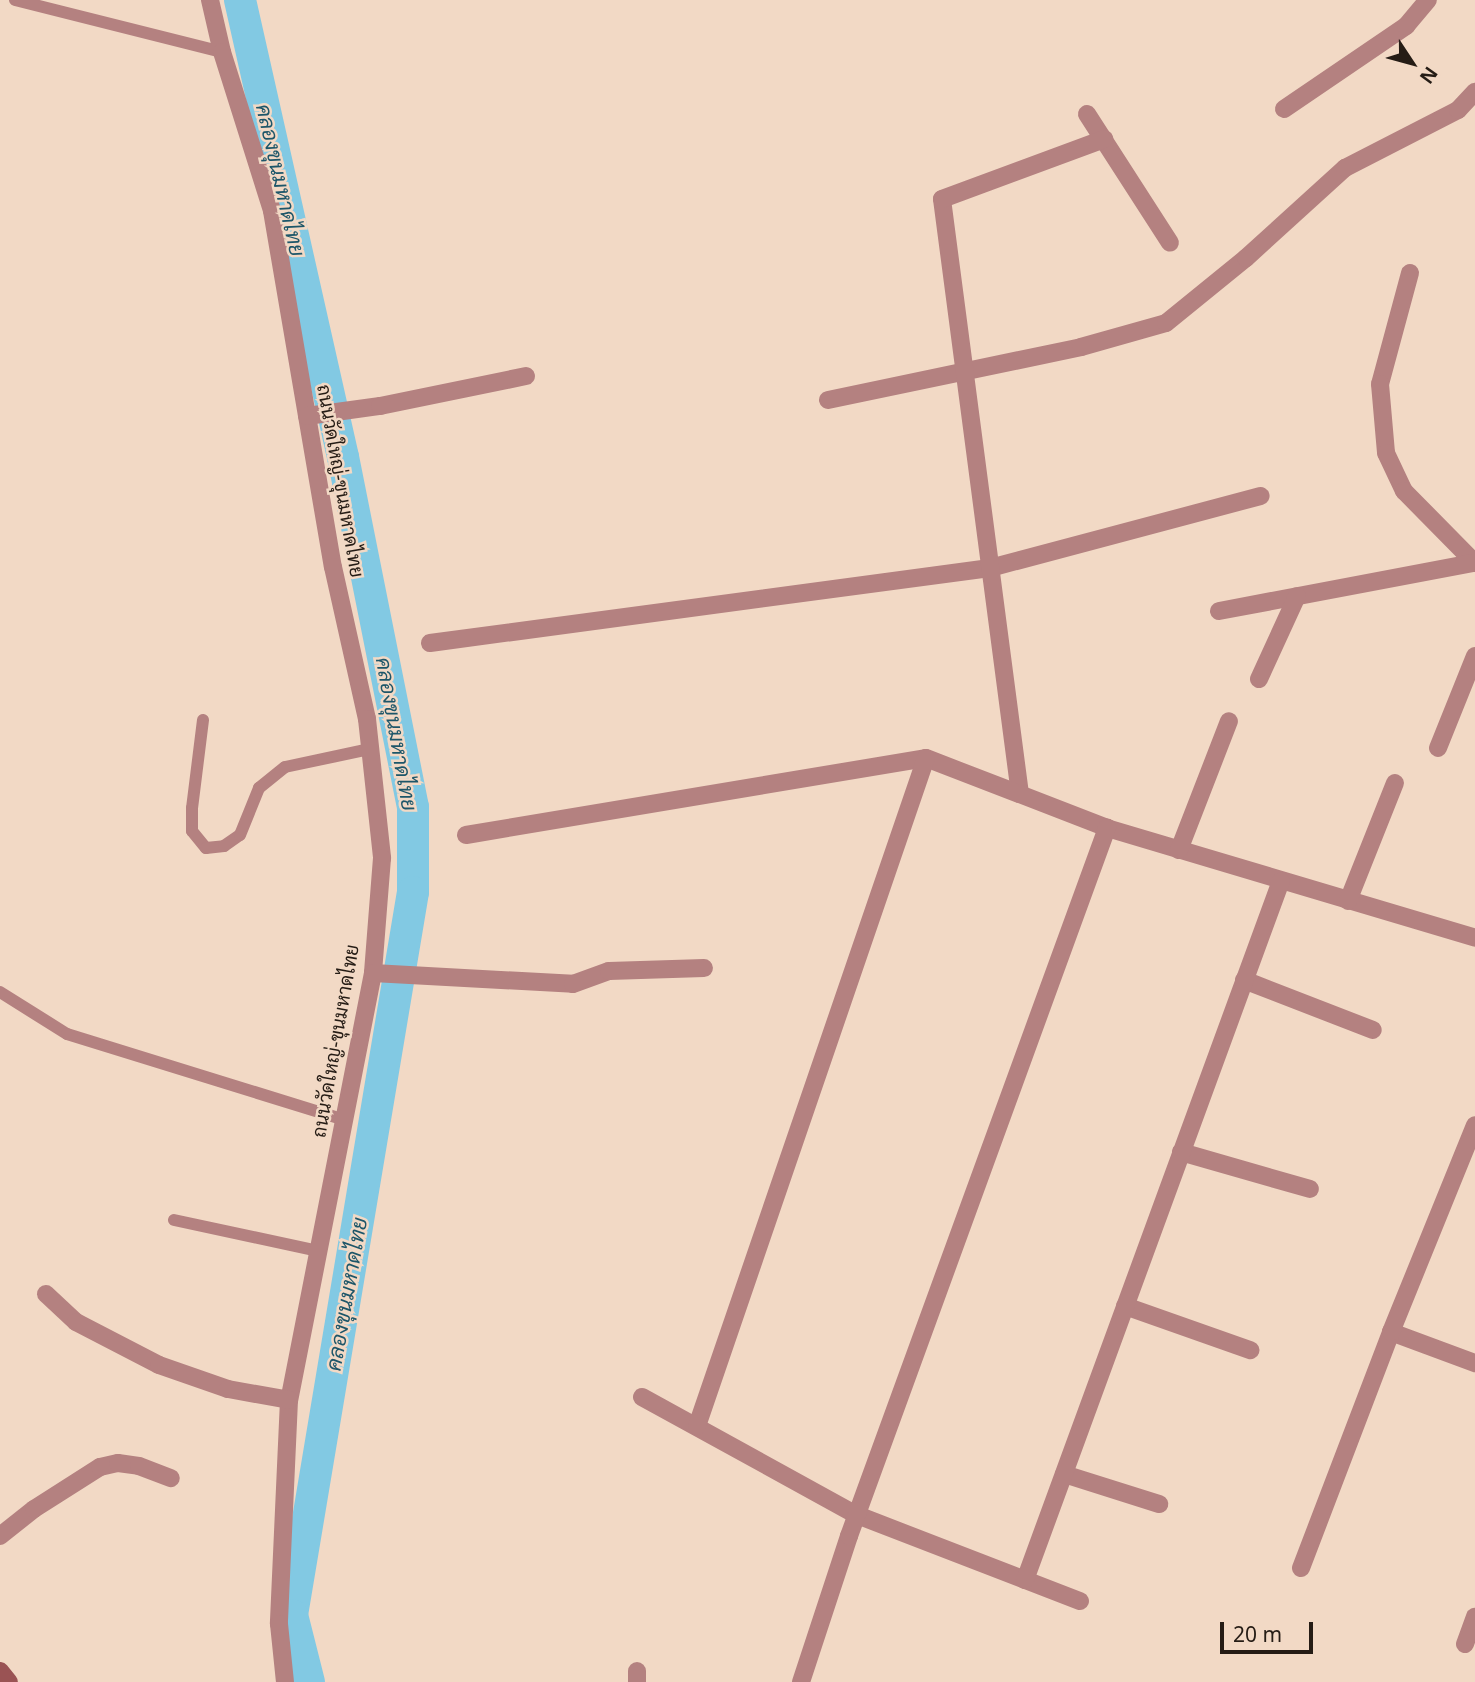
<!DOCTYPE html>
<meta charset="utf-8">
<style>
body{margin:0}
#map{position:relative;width:1475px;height:1682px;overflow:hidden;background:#f2d9c5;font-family:"Noto Sans",Sarabun,sans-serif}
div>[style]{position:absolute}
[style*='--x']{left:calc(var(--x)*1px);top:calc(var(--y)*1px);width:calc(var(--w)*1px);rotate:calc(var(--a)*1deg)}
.canal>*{height:32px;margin:-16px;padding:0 16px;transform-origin:16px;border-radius:16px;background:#82c9e3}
.lane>*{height:12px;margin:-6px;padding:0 6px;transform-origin:6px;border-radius:6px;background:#b48180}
.street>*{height:18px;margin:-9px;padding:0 9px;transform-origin:9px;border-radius:9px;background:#b48180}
.secondary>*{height:18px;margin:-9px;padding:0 9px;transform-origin:9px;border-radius:9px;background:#9a5354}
span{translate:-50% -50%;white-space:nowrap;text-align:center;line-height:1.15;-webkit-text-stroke:5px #f2d9c5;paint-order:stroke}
.street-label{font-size:19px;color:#251c15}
.water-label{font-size:21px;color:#1d5669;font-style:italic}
.north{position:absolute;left:1377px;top:28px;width:70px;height:70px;-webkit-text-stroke:5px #f2d9c5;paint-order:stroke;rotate:126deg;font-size:19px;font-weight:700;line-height:28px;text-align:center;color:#251c15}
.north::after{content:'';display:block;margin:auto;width:24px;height:32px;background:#251c15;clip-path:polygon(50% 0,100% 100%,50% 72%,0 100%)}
.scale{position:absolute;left:1220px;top:1622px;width:93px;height:32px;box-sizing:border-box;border:4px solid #251c15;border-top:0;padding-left:9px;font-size:21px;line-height:24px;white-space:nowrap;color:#251c15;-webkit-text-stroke:5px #f2d9c5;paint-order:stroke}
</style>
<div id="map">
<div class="canal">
<div style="--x:240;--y:0;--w:468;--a:77.3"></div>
<div style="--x:343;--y:457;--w:357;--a:78.7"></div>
<div style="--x:413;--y:807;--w:85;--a:90"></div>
<div style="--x:413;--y:892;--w:733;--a:99.5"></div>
<div style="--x:292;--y:1615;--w:69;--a:75.8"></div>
</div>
<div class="lane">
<div style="--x:15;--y:0;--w:213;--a:14.1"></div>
<div style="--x:203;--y:720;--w:89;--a:97.1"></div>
<div style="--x:192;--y:808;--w:23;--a:90"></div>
<div style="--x:192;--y:831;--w:22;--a:51"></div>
<div style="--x:206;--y:848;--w:18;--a:-6"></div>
<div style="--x:224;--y:846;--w:19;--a:-35"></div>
<div style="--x:240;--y:835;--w:51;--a:-68"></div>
<div style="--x:259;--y:788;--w:33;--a:-39"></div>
<div style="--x:285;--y:767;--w:87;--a:-12"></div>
<div style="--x:0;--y:992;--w:79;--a:32.1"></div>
<div style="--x:67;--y:1034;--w:290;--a:17.2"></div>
<div style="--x:174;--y:1220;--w:147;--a:12.1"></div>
</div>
<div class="street">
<div style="--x:210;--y:0;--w:53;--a:77"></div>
<div style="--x:222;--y:52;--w:167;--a:72.5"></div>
<div style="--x:272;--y:211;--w:361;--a:80.3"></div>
<div style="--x:333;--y:567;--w:156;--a:77.4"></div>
<div style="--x:367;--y:719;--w:140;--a:83.8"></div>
<div style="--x:382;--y:858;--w:115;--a:94.5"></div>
<div style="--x:373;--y:973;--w:435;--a:101.1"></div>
<div style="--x:289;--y:1400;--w:224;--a:92.6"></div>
<div style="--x:279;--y:1624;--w:58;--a:84.1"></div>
<div style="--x:1284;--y:109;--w:148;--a:-34.2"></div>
<div style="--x:1406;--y:26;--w:34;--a:-50"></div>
<div style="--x:1087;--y:114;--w:153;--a:57.2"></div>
<div style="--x:1410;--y:273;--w:115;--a:105.1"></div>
<div style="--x:1380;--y:384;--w:69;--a:85"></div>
<div style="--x:1386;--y:453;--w:42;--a:64.7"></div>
<div style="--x:1404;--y:491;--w:101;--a:45.4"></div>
<div style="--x:828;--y:400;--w:258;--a:-11.8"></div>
<div style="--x:1081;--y:347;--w:88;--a:-15.8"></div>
<div style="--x:1166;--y:323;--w:103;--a:-39.1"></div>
<div style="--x:1246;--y:258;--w:134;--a:-42.3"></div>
<div style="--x:1345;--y:168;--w:127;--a:-27.2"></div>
<div style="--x:1458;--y:110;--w:25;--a:-47"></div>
<div style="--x:307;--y:416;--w:74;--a:-7.8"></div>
<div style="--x:380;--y:406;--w:149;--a:-11.6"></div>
<div style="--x:1219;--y:611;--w:259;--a:-10.7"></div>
<div style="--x:430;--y:643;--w:565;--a:-7.63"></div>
<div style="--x:990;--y:568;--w:280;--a:-14.9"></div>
<div style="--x:1259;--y:679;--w:91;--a:-65.4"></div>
<div style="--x:1438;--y:748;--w:99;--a:-68.1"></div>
<div style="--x:1020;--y:794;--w:600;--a:-97.47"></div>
<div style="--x:942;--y:199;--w:173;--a:-20.3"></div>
<div style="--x:466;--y:835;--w:466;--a:-9.5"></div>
<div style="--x:926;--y:758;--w:194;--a:21.1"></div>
<div style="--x:1107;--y:828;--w:384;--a:16.6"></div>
<div style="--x:1179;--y:850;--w:138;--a:-68.8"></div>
<div style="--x:1348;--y:901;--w:127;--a:-68.3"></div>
<div style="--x:373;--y:973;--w:200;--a:3.1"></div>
<div style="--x:573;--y:984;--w:38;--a:-20"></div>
<div style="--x:609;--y:971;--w:95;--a:-1.8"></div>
<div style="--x:1244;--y:980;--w:138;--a:21.2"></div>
<div style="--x:1181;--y:1152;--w:134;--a:16"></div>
<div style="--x:46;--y:1294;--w:41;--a:43"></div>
<div style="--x:76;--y:1322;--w:93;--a:27.4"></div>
<div style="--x:159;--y:1365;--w:73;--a:19.2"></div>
<div style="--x:228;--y:1389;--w:62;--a:10.2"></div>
<div style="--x:1125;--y:1306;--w:133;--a:19.4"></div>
<div style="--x:1391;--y:1332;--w:90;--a:20.3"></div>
<div style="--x:642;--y:1397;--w:245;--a:28.8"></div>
<div style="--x:857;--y:1515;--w:239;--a:21.1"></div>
<div style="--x:697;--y:1426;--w:706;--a:-71.08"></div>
<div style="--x:1064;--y:1474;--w:100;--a:17.5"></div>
<div style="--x:0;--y:1536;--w:43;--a:-38.5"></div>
<div style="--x:34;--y:1509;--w:78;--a:-32.5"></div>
<div style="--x:100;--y:1467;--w:18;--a:-13"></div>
<div style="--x:118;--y:1463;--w:21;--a:8"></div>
<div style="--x:139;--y:1466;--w:34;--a:21"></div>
<div style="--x:1301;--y:1568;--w:253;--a:-69.1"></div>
<div style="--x:1391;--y:1332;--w:223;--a:-67.9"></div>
<div style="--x:1025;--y:1580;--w:744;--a:-69.89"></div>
<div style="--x:1465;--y:1644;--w:29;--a:-70"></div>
<div style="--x:637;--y:1671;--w:11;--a:90"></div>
<div style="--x:801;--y:1682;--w:154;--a:-71.8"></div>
<div style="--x:849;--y:1536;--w:754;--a:-69.98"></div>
</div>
<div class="secondary">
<div style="--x:0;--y:1671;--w:14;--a:51"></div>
</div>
<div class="street-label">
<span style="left:340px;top:481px;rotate:80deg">ถนนวัดใหญ่-ขุนมหาดไทย</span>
<span style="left:336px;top:1041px;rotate:-80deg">ถนนวัดใหญ่-ขุนมหาดไทย</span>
</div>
<div class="water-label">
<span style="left:281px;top:180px;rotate:77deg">คลองขุนมหาดไทย</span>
<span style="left:397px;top:734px;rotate:80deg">คลองขุนมหาดไทย</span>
<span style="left:346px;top:1294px;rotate:-80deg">คลองขุนมหาดไทย</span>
</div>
<div class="north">N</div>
<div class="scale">20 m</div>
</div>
